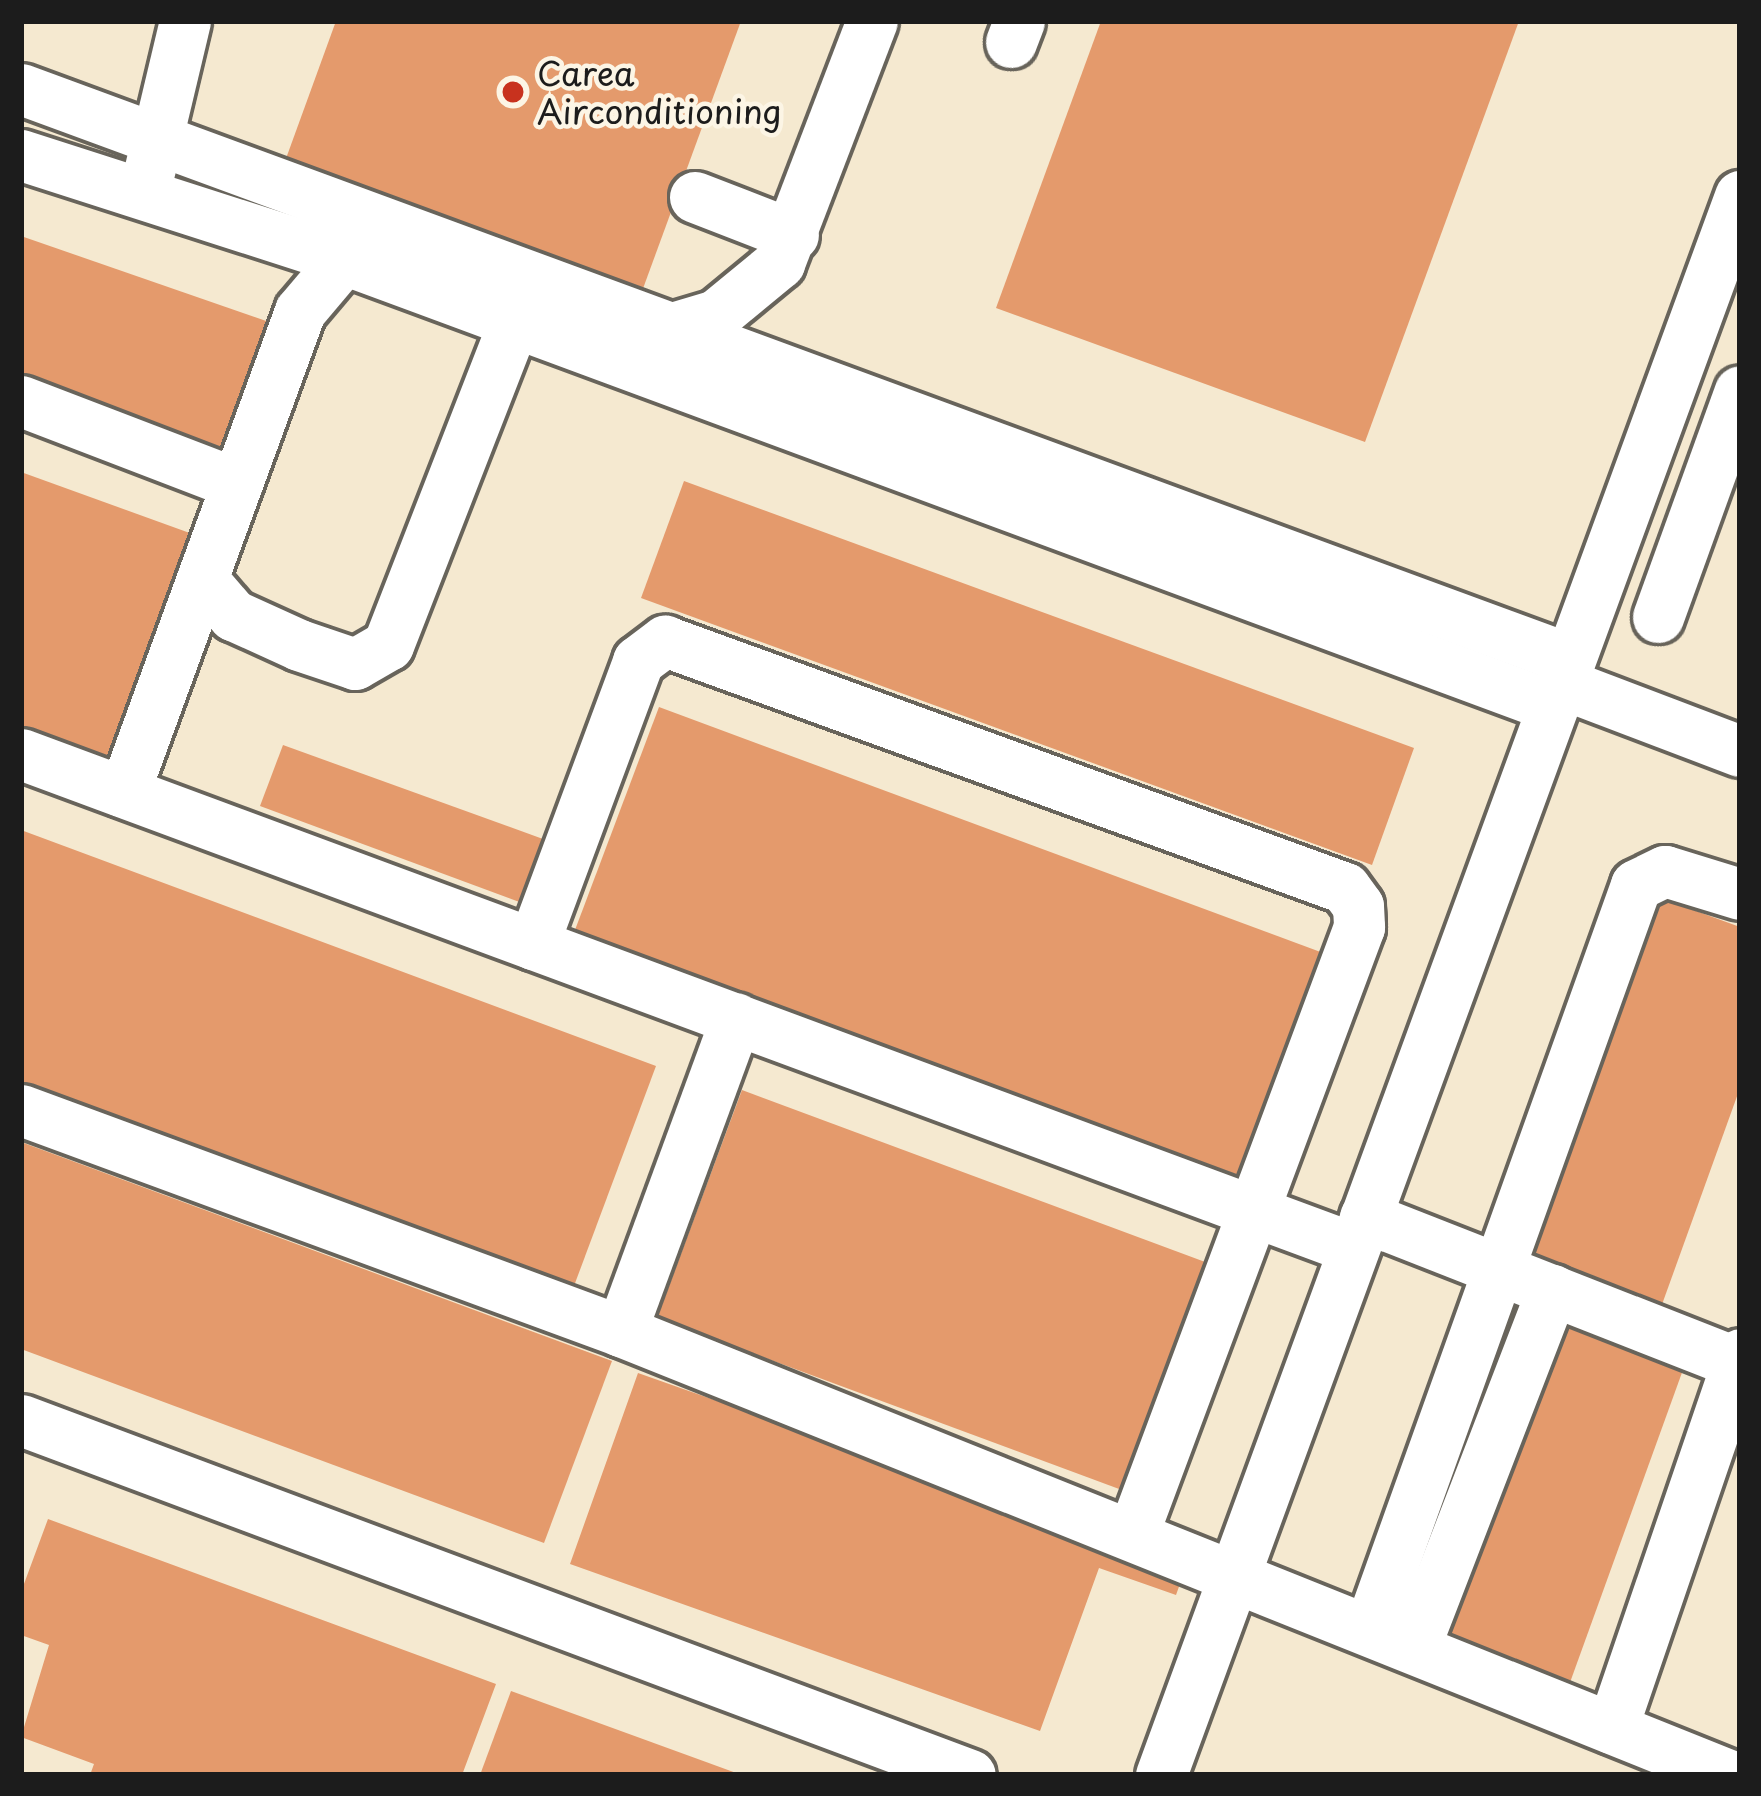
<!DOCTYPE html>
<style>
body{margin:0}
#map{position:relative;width:1761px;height:1796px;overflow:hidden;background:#f5e9d0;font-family:"Playpen Sans",sans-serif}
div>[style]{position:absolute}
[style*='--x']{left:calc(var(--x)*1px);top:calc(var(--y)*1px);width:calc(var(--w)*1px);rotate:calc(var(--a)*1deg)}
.building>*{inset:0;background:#e49a6c}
.roads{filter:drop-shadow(3px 0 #68645b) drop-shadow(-3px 0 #68645b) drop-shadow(0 3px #68645b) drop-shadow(0 -3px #68645b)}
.minor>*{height:51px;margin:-25.5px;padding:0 25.5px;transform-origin:25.5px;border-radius:25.5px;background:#fff}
.dots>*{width:33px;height:33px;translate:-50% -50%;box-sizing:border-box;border:6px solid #fcf5e5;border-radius:50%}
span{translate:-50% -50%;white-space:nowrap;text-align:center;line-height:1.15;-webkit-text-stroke:9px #fcf5e5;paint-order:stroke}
.poi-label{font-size:33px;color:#1c1c1c}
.left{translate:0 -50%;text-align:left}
.frame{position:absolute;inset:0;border:24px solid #1c1c1c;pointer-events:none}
</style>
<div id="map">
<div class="building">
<div style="clip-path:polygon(336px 21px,741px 21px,641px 294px,284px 164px)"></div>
<div style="clip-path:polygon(1101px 21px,1519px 21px,1365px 442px,996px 308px)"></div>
<div style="clip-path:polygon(21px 236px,269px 322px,223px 451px,21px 381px)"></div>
<div style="clip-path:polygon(21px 472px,198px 536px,115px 764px,21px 731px)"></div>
<div style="clip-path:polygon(684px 481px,1414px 748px,1372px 865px,641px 598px)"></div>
<div style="clip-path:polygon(659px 707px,1334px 957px,1251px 1180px,575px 930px)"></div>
<div style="clip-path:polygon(283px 745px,554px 843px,530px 906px,260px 806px)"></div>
<div style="clip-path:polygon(21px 830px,656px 1066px,571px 1294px,21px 1089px)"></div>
<div style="clip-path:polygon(1655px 896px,1740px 927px,1740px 1088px,1660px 1310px,1523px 1261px)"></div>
<div style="clip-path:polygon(742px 1090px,1224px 1269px,1138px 1496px,657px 1318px)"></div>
<div style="clip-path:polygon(21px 1142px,612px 1361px,544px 1543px,21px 1349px)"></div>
<div style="clip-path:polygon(1559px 1321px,1684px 1367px,1568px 1688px,1443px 1643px)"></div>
<div style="clip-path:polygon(638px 1373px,1186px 1567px,1176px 1595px,1099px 1568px,1040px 1731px,570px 1564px)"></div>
<div style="clip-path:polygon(48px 1519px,496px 1684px,462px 1775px,90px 1775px,94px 1764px,21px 1737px,49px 1645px,21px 1635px,21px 1592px)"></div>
<div style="clip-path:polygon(511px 1691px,739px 1774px,739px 1775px,480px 1775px)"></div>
</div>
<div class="roads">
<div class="minor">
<div style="--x:1011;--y:42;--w:22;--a:-69"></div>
<div style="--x:21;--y:89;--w:1650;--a:20.21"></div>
<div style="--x:21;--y:155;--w:339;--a:17.8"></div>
<div style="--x:344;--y:259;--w:1288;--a:20.31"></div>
<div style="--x:149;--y:172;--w:155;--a:-76.6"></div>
<div style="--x:695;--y:197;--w:105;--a:21.2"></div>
<div style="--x:676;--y:327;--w:42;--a:-16.7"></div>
<div style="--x:716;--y:315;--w:82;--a:-39.5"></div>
<div style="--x:779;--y:263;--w:259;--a:-69"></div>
<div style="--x:21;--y:401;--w:231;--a:21"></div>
<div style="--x:202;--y:579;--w:48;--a:49.3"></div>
<div style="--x:233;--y:615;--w:72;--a:24.4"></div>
<div style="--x:299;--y:645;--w:59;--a:18.7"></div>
<div style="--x:355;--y:664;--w:38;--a:-30"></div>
<div style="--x:388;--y:645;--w:348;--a:-68.7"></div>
<div style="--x:1658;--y:617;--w:240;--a:-70.1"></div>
<div style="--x:1561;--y:683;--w:191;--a:20.8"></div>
<div style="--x:21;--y:754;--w:1421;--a:20.35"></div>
<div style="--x:124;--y:792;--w:512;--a:-69.9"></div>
<div style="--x:300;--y:311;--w:68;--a:-49.8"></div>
<div style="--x:533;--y:944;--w:302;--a:-69.6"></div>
<div style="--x:638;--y:661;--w:34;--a:-37"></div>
<div style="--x:665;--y:641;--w:723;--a:19.96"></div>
<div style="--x:1345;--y:888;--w:22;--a:54"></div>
<div style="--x:1358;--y:906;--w:21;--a:87"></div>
<div style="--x:1359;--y:927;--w:647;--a:110.45"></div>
<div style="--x:21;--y:1110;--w:639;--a:20.22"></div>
<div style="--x:621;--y:1331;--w:1193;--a:21.85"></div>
<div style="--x:1365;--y:1217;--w:400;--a:21.4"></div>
<div style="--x:621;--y:1331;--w:333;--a:-69.8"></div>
<div style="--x:21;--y:1420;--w:1013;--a:20.51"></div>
<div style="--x:1369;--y:1630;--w:791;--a:-70.28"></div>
<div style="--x:1636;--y:885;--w:32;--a:-26"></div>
<div style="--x:1665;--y:871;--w:78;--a:17"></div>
<div style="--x:1414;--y:1648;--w:384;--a:-68.9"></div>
<div style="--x:1612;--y:1728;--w:395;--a:-71.1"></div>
<div style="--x:1161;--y:1775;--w:1682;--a:-69.86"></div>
</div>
</div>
<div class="dots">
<div style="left:513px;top:92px;background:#c8321e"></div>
</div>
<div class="poi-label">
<span class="left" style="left:537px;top:92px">Carea<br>Airconditioning</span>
</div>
<div class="frame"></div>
</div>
